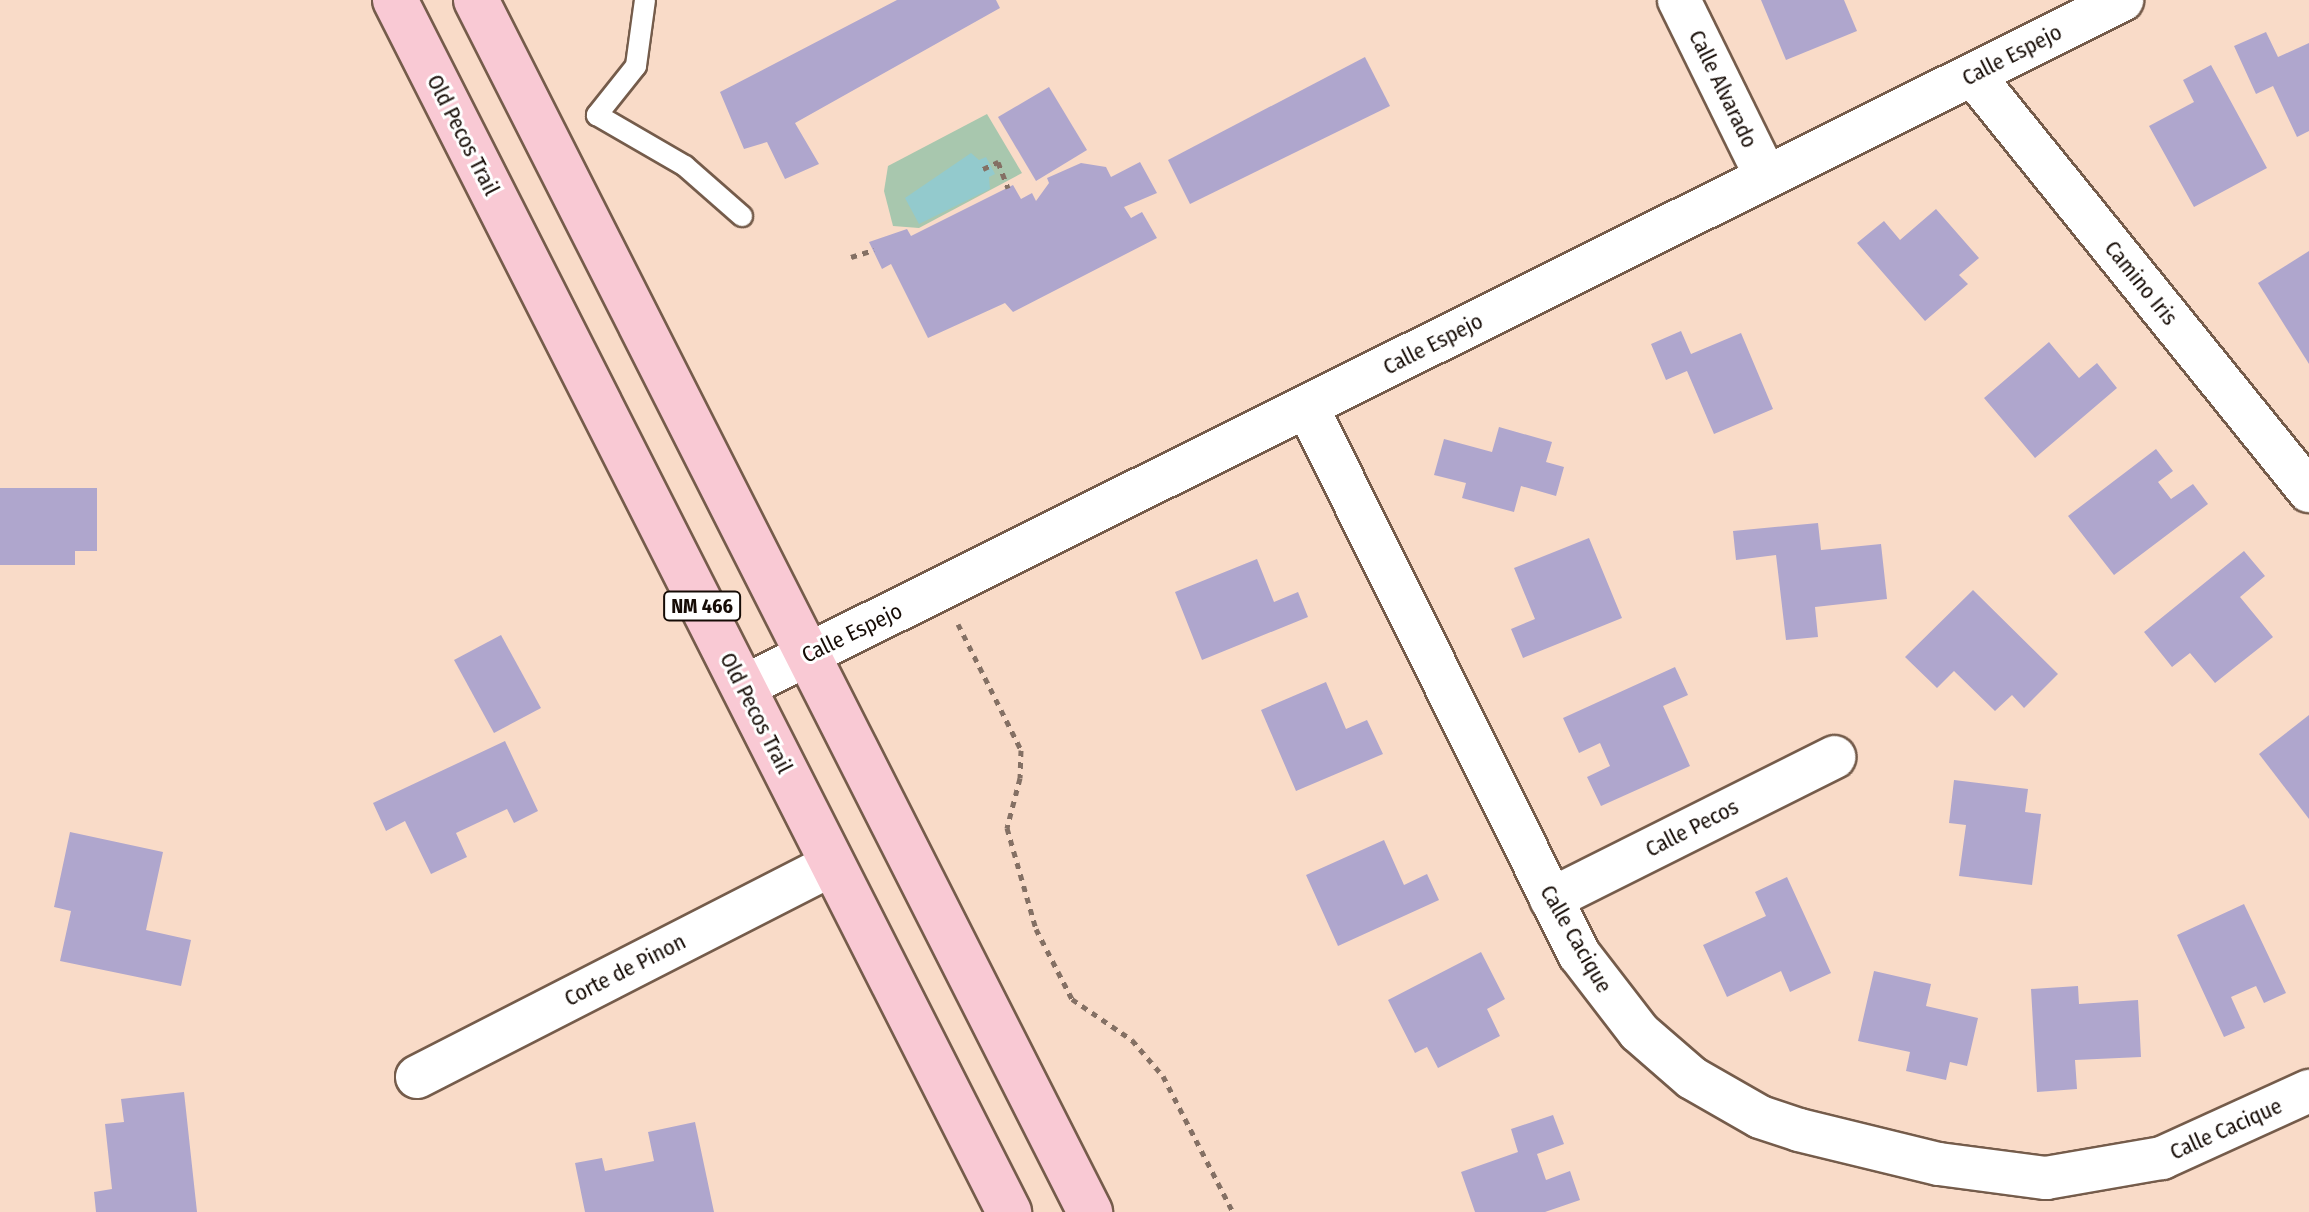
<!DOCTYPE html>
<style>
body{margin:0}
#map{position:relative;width:2309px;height:1212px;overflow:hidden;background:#f9dbc8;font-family:"Fira Sans Condensed",sans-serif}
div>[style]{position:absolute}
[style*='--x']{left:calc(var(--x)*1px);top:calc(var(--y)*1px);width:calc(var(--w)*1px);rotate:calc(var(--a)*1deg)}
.green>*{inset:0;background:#a8c7ae}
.water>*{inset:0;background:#93cacd}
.building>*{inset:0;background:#afa6cd}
.path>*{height:5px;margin-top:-2.5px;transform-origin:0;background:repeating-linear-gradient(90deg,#847064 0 6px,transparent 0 12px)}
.roads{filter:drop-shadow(2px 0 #755c4b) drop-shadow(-2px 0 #755c4b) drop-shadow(0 2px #755c4b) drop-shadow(0 -2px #755c4b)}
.lane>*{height:20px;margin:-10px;padding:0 10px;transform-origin:10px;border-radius:10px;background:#fff}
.street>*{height:42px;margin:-21px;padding:0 21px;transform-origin:21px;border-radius:21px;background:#fff}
.primary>*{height:44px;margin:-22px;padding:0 22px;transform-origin:22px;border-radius:22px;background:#f9c9d4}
span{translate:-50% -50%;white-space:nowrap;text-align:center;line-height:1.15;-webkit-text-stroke:6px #fff;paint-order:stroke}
.shield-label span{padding:2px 6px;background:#fff;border:2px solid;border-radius:6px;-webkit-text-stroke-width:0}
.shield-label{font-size:20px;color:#160c06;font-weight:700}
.street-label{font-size:22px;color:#160c06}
</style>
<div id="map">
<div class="green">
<div style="clip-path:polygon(987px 114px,1022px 173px,919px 228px,893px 226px,884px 191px,888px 166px)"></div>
</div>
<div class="water">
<div style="clip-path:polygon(971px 153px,979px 160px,986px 157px,995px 174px,989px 177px,990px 189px,919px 224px,905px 198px)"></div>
</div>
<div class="building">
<div style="clip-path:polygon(897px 0,996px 0,1000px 8px,795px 123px,819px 164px,785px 179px,767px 142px,744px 149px,720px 92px)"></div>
<div style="clip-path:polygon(1761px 0,1844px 0,1857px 31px,1786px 60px)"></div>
<div style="clip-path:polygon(2266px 32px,2278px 57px,2309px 43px,2309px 131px,2297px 137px,2273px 86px,2256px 94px,2234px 46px)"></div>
<div style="clip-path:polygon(1365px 57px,1390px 106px,1190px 204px,1168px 160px)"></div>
<div style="clip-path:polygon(2211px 65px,2267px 168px,2194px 207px,2149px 126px,2194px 102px,2183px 80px)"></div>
<div style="clip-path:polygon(1049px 87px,1087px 150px,1036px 181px,998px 117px)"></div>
<div style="clip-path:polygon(1140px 162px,1157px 193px,1124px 207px,1131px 218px,1142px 212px,1157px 238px,1013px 312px,1005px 303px,928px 338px,891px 264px,882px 269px,869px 242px,907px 229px,911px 236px,1013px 185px,1021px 199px,1032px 193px,1036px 201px,1049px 183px,1047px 178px,1081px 163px,1106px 167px,1111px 177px)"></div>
<div style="clip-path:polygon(1936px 209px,1979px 258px,1959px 275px,1968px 284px,1925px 321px,1857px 243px,1884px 221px,1900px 240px)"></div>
<div style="clip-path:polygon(2309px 251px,2309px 364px,2258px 283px)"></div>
<div style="clip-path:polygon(1681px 331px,1691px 354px,1741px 333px,1773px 409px,1714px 434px,1687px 371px,1666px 380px,1651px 344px)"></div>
<div style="clip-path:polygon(2049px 342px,2079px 378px,2097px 363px,2117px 388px,2035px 458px,1984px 398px)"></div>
<div style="clip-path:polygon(1499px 427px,1552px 442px,1546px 462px,1564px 467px,1556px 496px,1521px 486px,1514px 512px,1462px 498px,1466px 483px,1434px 475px,1444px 439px,1492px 452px)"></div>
<div style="clip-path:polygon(2156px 449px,2173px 471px,2158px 482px,2171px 499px,2193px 484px,2208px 504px,2114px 575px,2068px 516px)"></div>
<div style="clip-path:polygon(0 488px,97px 488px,97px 551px,75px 551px,75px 565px,0 565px)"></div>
<div style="clip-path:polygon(1818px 523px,1821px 550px,1881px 544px,1887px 599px,1815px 607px,1818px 637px,1786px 640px,1776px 555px,1736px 560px,1733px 531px)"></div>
<div style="clip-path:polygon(1589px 538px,1622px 618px,1523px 658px,1511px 629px,1535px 619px,1514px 568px)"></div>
<div style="clip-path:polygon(2244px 551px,2265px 576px,2240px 597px,2273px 637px,2215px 683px,2190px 653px,2172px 667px,2144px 632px)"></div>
<div style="clip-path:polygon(1257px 559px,1274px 602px,1298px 592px,1308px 617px,1202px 660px,1175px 592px)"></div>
<div style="clip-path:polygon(1973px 590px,2058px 674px,2024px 708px,2012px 695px,1995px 711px,1954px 671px,1937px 688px,1905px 657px)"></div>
<div style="clip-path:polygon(501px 635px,541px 708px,494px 733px,454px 660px)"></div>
<div style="clip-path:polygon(1675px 667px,1688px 695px,1663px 706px,1690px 766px,1601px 806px,1587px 777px,1610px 766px,1600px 743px,1579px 753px,1563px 718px)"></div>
<div style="clip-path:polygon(1326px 682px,1346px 729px,1367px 720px,1383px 754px,1296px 791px,1261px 710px)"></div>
<div style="clip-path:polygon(2309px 715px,2309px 819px,2259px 754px)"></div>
<div style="clip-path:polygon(505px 741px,538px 811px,514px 823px,507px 809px,456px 833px,467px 857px,431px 874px,405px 821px,386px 831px,373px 803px)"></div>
<div style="clip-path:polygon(1954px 780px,2028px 789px,2025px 812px,2041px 814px,2032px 885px,1959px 876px,1966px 825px,1949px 823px)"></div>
<div style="clip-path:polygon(70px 832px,163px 852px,146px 930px,191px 940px,181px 986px,60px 961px,71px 911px,54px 907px)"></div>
<div style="clip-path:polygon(1384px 840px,1404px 885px,1427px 874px,1439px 900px,1338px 946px,1306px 875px)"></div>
<div style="clip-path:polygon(1787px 877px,1831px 973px,1790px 992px,1781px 971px,1727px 997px,1703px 945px,1766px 916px,1755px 892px)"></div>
<div style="clip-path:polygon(2244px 904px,2286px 993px,2264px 1003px,2256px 986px,2231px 997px,2245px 1028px,2224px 1037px,2177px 935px)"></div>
<div style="clip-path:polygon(1481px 952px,1505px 999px,1487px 1009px,1500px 1036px,1438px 1068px,1427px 1047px,1415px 1053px,1388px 1000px)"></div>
<div style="clip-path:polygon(1874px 971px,1931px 984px,1926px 1006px,1978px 1018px,1967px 1066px,1950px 1062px,1946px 1080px,1906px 1071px,1910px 1052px,1858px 1041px)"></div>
<div style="clip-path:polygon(2078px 986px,2079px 1004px,2138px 1000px,2141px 1057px,2075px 1060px,2077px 1089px,2037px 1092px,2031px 989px)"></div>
<div style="clip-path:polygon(184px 1092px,197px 1212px,96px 1212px,94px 1192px,112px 1189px,105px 1124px,124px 1122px,121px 1099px)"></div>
<div style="clip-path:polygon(1553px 1115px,1564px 1144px,1537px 1154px,1546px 1180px,1570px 1171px,1580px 1200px,1545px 1212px,1475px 1212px,1461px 1172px,1518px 1152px,1511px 1129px)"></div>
<div style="clip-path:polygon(695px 1122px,714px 1212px,585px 1212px,575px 1163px,602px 1158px,605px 1171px,654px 1161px,648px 1132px)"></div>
</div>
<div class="path">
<div style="--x:983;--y:169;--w:17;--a:-25"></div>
<div style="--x:998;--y:162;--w:28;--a:69"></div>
<div style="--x:851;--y:257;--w:24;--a:-17"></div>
<div style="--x:958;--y:624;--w:141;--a:63.4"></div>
<div style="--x:1021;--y:750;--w:28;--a:92"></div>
<div style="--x:1020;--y:778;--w:52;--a:104.6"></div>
<div style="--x:1007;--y:828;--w:105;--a:74"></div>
<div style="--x:1036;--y:929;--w:79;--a:62.8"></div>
<div style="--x:1072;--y:999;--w:73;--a:34.3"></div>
<div style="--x:1132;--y:1040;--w:48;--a:49.3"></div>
<div style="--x:1163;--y:1076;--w:153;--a:62.8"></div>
</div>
<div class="roads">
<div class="lane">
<div style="--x:645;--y:0;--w:67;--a:97.8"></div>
<div style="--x:636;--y:66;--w:63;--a:128.5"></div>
<div style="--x:597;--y:115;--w:102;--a:30.1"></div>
<div style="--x:685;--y:166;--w:76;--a:41.3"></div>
</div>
<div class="street">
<div style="--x:1679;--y:0;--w:197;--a:63.8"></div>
<div style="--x:1973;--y:75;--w:535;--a:51.07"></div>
<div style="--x:1307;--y:407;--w:611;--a:63.56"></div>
<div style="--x:1579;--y:954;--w:98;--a:52.4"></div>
<div style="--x:1639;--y:1032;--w:70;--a:41"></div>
<div style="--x:1692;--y:1078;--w:78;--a:29.8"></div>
<div style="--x:1760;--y:1117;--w:41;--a:18.4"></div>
<div style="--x:1799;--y:1130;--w:144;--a:13.7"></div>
<div style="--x:1939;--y:1164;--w:108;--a:7.5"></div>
<div style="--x:2046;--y:1178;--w:118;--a:-9.8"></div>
<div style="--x:2162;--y:1158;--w:162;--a:-24.5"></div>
<div style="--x:743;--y:687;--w:1541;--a:-26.48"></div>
<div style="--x:1551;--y:899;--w:317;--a:-26.6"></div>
<div style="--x:417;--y:1077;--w:467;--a:-27.1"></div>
</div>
<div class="primary">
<div style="--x:395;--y:0;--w:1359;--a:63.13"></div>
<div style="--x:476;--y:0;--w:1359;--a:63.13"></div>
</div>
</div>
<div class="shield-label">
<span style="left:702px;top:606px">NM 466</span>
</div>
<div class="street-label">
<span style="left:2012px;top:55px;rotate:-27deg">Calle Espejo</span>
<span style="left:1723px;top:89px;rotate:64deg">Calle Alvarado</span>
<span style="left:463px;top:135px;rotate:63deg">Old Pecos Trail</span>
<span style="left:2141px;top:283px;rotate:51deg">Camino Iris</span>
<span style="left:1433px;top:344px;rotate:-27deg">Calle Espejo</span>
<span style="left:852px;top:633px;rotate:-26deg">Calle Espejo</span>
<span style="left:756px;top:713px;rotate:63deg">Old Pecos Trail</span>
<span style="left:1692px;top:828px;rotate:-27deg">Calle Pecos</span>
<span style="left:1576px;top:939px;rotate:60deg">Calle Cacique</span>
<span style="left:625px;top:970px;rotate:-27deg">Corte de Pinon</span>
<span style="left:2226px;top:1129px;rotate:-24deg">Calle Cacique</span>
</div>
</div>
